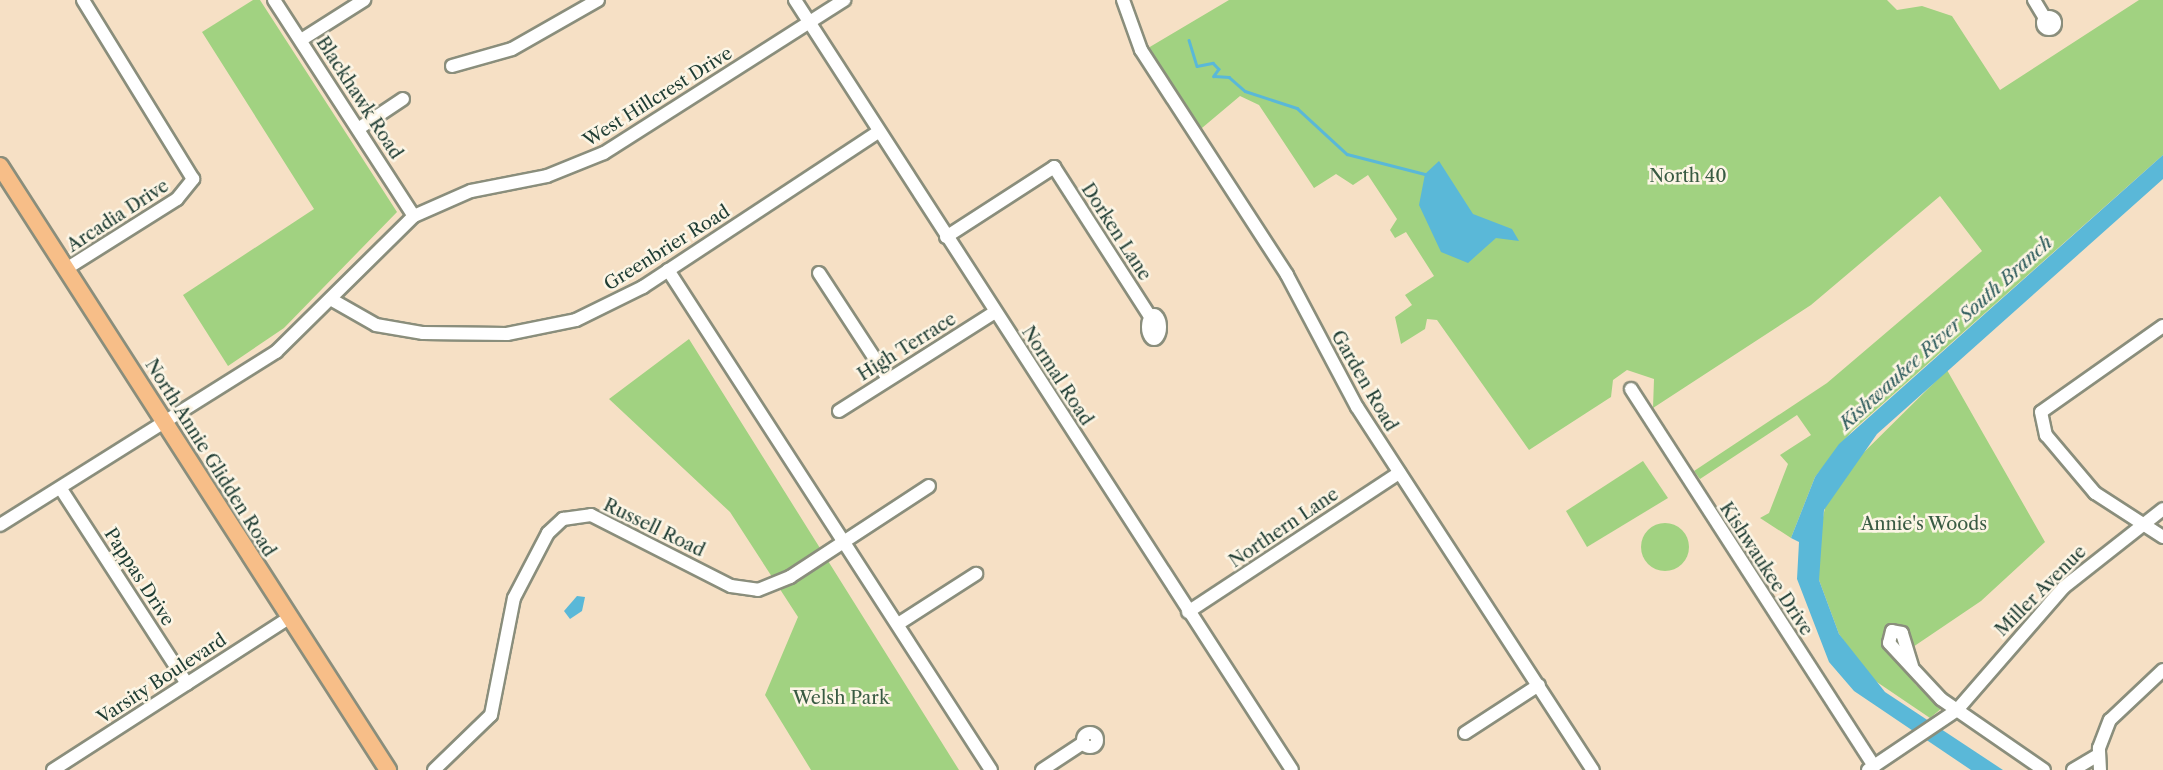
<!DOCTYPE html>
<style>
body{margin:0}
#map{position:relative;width:2163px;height:770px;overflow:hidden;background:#f6e0c5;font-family:"Libre Caslon Text",serif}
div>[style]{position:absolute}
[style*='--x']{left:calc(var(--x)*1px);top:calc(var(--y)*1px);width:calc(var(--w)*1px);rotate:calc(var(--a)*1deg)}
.green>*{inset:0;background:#a1d281}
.round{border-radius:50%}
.water>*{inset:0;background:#5ab8d8}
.stream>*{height:2.5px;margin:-1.25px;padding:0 1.25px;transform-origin:1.25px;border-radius:1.25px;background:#5ab8d8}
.roads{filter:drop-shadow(2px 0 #8a8e7c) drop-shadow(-2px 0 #8a8e7c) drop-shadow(0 2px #8a8e7c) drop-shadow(0 -2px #8a8e7c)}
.minor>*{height:12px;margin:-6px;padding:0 6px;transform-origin:6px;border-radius:6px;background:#fff}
.minor>.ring{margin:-6px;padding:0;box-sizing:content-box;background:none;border:12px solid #fff;border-radius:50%}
.major>*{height:16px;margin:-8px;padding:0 8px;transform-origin:8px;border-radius:8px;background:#f7be88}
span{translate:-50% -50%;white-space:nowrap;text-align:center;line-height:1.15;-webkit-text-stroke:5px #fcf5e5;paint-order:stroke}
.street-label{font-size:18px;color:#1f3d34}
.park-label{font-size:18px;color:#395b43}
.water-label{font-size:19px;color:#2e5c5d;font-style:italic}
</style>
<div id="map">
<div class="green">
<div style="clip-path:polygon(253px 0,260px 0,397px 212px,284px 328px,228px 366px,183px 295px,314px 209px,202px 32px)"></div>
<div style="clip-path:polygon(1229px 0,1887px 0,1897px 10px,1922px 6px,1952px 16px,2000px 90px,2139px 0,2163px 0,2163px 155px,1852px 431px,1815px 477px,1791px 538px,1760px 518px,1769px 513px,1788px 464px,1780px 455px,1811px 435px,1797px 415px,1700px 479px,1694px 471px,1827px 383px,1982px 251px,1940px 196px,1811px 305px,1653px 408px,1654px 379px,1627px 370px,1613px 380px,1611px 397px,1529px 450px,1437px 320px,1427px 319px,1425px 329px,1401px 344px,1395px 317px,1412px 305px,1405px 295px,1434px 276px,1406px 232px,1395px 238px,1390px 230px,1397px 219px,1368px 175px,1353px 185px,1336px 174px,1314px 188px,1259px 105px,1240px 96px,1196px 133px,1143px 51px)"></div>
<div style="clip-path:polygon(689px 339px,959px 770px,811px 770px,765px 695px,798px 617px,730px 512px,609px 399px)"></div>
<div style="clip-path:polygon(1947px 370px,2045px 542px,1981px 601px,1910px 649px,1885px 633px,1884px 643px,1916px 685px,1942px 708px,1930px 718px,1868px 676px,1839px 634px,1819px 580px,1818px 540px,1827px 499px,1847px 469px)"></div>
<div style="clip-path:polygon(1643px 461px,1668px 498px,1587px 547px,1566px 511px)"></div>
<div class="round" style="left:1641px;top:523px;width:48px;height:48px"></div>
</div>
<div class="water">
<div style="clip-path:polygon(2163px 155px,2163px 179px,1877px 434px,1824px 510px,1819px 580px,1839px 634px,1885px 692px,2003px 770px,1971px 770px,1854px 691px,1829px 662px,1797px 579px,1799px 542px,1791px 538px,1815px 477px,1839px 444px)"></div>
<div style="clip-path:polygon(1439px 161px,1473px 214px,1512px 229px,1519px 241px,1496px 238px,1468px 263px,1441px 252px,1419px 205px,1425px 174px)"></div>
<div style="clip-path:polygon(577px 596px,585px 597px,582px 611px,570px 619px,564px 611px)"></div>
</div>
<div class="stream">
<div style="--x:1189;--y:40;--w:27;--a:73"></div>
<div style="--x:1197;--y:66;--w:16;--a:-11"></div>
<div style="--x:1213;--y:63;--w:8;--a:45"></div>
<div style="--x:1219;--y:69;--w:9;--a:126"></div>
<div style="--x:1214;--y:76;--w:15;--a:4"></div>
<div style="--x:1229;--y:77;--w:21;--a:41"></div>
<div style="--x:1245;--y:91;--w:55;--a:18.1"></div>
<div style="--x:1297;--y:108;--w:68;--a:42.6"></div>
<div style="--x:1347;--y:154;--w:81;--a:14.4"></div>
</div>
<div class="roads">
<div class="minor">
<div style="--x:274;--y:0;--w:257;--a:57.1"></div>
<div style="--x:795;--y:0;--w:916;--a:57.16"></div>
<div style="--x:1123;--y:0;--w:53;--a:70.2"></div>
<div style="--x:1141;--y:50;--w:268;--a:57"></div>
<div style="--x:1287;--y:275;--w:149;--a:62.1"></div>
<div style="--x:1357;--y:407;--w:433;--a:57"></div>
<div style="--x:2034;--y:0;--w:21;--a:59"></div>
<div class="ring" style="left:2043px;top:17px;width:0;height:0"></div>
<div style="--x:301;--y:40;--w:75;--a:-32.4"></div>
<div style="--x:452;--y:66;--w:62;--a:-15.8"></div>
<div style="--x:512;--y:49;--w:99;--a:-29.7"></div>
<div style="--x:358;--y:129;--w:54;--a:-33.7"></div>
<div style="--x:946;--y:237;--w:129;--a:-32.9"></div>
<div style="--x:1054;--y:167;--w:176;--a:57.3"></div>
<div style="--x:66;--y:269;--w:131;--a:-32.2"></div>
<div style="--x:177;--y:199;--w:26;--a:-51"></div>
<div style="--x:193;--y:179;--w:210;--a:-121.6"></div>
<div style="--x:668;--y:270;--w:595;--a:57.14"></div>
<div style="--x:819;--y:273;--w:126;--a:56.9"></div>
<div style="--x:334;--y:301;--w:48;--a:29.7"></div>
<div style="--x:376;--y:325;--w:48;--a:9.7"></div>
<div style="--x:423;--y:333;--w:84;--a:0.7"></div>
<div style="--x:507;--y:334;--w:70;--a:-11.5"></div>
<div style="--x:576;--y:320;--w:75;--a:-26.2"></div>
<div style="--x:643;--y:287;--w:282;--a:-33.4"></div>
<div class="ring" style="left:1147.5px;top:314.5px;width:-1px;height:-1px"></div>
<div style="--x:2163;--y:326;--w:149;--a:144.8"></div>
<div style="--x:2041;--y:412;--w:24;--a:78"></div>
<div style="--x:2046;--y:435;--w:76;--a:49.8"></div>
<div style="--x:2095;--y:493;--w:81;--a:32.9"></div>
<div style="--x:1631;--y:389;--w:449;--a:57.2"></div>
<div style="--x:839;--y:411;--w:185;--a:-32.4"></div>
<div style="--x:61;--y:489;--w:232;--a:57.1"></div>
<div style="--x:0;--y:525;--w:326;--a:-32.1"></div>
<div style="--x:276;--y:352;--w:194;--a:-44.6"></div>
<div style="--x:414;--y:216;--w:62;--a:-23.7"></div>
<div style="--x:471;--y:191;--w:77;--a:-11.2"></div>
<div style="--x:547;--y:176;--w:61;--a:-22"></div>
<div style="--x:604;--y:153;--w:285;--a:-32.5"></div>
<div style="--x:1188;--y:612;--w:253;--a:-33.4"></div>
<div style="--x:898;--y:624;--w:93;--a:-32.7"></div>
<div style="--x:1912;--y:666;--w:34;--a:-107"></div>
<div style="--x:1902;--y:633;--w:10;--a:-169"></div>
<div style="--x:1892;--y:631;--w:12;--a:104"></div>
<div style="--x:1889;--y:643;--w:76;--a:47.1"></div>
<div style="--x:1941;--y:699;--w:125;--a:34.6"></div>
<div style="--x:1465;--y:733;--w:88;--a:-33"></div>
<div class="ring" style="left:1083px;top:733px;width:2px;height:2px"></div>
<div style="--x:53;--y:770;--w:281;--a:-32.8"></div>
<div style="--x:434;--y:770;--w:79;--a:-44"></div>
<div style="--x:491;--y:715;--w:119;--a:-78.9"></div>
<div style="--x:514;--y:598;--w:73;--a:-62.4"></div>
<div style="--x:548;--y:533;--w:21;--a:-43"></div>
<div style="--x:563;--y:519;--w:28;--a:-8"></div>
<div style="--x:591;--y:515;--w:157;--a:26.9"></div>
<div style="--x:731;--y:586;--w:27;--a:8"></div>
<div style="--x:758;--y:590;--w:35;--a:-22"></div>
<div style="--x:790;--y:577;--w:166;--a:-33.2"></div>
<div style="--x:1042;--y:770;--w:49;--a:-33.4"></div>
<div style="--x:1868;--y:770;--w:107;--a:-34"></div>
<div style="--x:1957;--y:710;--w:163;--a:-49"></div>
<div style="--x:2064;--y:587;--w:126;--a:-38.2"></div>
<div style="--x:2073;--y:770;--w:29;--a:-31"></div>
<div style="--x:2100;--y:770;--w:22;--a:-93"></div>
<div style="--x:2099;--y:748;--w:30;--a:-69"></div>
<div style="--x:2110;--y:720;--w:73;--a:-43.3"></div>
</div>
<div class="major">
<div style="--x:0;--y:166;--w:718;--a:57.28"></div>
</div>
</div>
<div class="street-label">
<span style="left:658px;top:97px;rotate:-32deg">West Hillcrest Drive</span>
<span style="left:359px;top:98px;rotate:57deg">Blackhawk Road</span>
<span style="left:118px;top:216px;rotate:-33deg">Arcadia Drive</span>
<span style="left:1116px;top:232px;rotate:57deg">Dorken Lane</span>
<span style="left:667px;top:248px;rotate:-32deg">Greenbrier Road</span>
<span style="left:907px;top:347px;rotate:-32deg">High Terrace</span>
<span style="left:1057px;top:376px;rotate:57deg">Normal Road</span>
<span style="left:1364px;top:381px;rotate:60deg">Garden Road</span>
<span style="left:210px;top:458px;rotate:58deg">North Annie Glidden Road</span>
<span style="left:654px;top:528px;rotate:26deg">Russell Road</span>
<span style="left:1284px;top:528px;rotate:-34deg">Northern Lane</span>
<span style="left:1766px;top:569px;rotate:57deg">Kishwaukee Drive</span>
<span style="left:139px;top:577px;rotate:57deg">Pappas Drive</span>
<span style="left:2041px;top:591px;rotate:-45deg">Miller Avenue</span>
<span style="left:162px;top:679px;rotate:-33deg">Varsity Boulevard</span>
</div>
<div class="park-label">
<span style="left:1688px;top:176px">North 40</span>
<span style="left:1924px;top:524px">Annie's Woods</span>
<span style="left:841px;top:698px">Welsh Park</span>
</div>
<div class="water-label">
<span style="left:1946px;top:333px;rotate:-42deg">Kishwaukee River South Branch</span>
</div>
</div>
